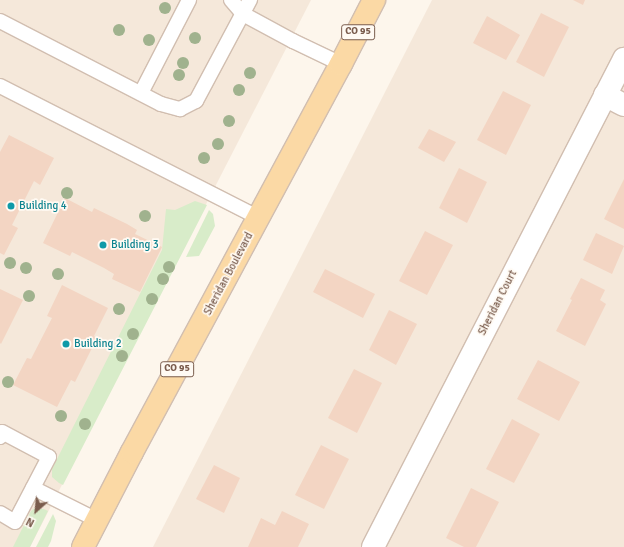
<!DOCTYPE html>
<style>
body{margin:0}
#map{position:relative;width:624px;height:547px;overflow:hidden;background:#fdf6ec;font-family:Signika,sans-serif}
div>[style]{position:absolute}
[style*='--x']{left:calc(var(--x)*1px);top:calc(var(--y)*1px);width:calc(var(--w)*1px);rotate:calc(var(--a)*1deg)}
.residential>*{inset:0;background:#f5e8da}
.green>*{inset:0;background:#d8ecc9}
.building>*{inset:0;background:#f3d5c3}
.roads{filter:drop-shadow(1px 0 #d1beb0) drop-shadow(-1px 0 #d1beb0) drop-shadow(0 1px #d1beb0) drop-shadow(0 -1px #d1beb0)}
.lane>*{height:14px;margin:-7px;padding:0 7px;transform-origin:7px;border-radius:7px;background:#fff}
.street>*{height:22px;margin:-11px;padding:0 11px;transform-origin:11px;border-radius:11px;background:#fff}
.primary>*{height:22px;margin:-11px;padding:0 11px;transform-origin:11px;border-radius:11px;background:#fbd9a5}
.trees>*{width:12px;height:12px;margin:-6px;border-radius:50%;background:#a0b28e}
.dots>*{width:11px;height:11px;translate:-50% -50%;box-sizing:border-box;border:2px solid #fffaf3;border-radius:50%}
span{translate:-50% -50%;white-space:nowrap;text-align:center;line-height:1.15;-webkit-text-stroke:3.5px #fffaf3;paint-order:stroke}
.shield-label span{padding:1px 3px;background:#fffaf3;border:1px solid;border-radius:3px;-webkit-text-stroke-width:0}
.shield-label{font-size:10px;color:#7a5c4d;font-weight:700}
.culture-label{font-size:11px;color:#0d838f}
.left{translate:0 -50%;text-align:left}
.street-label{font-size:11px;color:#7a5c4d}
.north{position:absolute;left:16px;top:491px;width:40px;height:40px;-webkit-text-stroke:3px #fffaf3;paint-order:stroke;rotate:207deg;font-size:11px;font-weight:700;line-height:16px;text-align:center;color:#7a5c4d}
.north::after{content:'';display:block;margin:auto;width:14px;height:18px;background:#7a5c4d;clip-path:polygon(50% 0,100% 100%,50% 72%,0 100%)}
</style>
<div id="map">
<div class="residential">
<div style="clip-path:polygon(0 0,311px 0,30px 547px,0 547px)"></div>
<div style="clip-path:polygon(432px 0,624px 0,624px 547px,153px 547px)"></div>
</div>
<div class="green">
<div style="clip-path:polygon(195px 201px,207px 205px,63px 485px,59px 483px,52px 477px,52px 469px,162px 250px,166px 209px,175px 210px)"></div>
<div style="clip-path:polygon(209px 210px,213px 214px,215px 226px,199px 256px,186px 257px)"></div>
<div style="clip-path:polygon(35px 508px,44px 509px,48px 511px,30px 547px,13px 547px,31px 511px)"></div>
<div style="clip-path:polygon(53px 514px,56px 521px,51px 541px,48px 547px,36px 547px)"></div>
</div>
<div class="building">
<div style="clip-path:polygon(573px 0,585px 0,583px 5px)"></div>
<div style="clip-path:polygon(541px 13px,569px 27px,544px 77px,516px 62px)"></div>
<div style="clip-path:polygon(487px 16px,520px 35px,506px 60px,473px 43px)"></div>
<div style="clip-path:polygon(503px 91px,531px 105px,506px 155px,477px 140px)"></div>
<div style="clip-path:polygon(429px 129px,456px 142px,444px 162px,418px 148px)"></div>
<div style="clip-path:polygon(9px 135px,54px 158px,40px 185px,34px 181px,12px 225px,18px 228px,4px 255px,0 253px,0 152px)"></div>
<div style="clip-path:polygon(459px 168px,487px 182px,467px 223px,439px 208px)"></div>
<div style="clip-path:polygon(624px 179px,624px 229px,604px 219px)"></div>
<div style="clip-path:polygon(65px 198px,92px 212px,94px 208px,127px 224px,137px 230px,135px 234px,162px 247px,140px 292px,112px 279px,114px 274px,104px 268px,72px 252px,70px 256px,43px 243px)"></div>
<div style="clip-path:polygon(425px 231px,453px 245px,427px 295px,399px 281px)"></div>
<div style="clip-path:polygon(596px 233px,624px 246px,612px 274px,583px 260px)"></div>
<div style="clip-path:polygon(325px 269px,375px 294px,363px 318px,313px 292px)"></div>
<div style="clip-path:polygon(581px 278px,605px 290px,600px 300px,606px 304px,585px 346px,556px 331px,572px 300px,570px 299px)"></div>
<div style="clip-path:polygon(62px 285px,108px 308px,94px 336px,97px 338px,75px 382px,71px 380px,57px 407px,13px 385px,27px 358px,31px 359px,52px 318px,47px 316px)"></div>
<div style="clip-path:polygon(0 289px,23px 300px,1px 344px,0 343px)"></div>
<div style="clip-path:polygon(389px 310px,417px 324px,396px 365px,369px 350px)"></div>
<div style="clip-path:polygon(538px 360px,580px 382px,559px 421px,517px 399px)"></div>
<div style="clip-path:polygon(354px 369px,382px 383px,357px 433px,328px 418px)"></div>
<div style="clip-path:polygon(512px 419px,540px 434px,514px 483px,486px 469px)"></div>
<div style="clip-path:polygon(321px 445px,349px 459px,324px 509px,295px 495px)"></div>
<div style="clip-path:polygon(214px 465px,240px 478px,224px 513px,196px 499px)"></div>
<div style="clip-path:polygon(471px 488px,499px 502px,476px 547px,464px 547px,446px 538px)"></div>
<div style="clip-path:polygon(282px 511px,309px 524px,298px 547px,248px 547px,261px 518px,275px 525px)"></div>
</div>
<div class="roads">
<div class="lane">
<div style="--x:231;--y:0;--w:18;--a:49"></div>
<div style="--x:243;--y:14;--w:57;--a:28.4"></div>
<div style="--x:293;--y:41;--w:53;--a:25.6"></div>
<div style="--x:0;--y:21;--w:181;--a:27.3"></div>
<div style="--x:161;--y:104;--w:20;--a:15"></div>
<div style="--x:180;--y:109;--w:18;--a:-27"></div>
<div style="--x:196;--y:101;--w:115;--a:-61.9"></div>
<div style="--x:0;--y:86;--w:291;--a:27"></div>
<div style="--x:141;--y:93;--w:105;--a:-62.7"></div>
<div style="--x:0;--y:437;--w:5;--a:-68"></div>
<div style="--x:2;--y:432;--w:53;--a:28"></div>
<div style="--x:49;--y:457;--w:73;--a:117.6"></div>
<div style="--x:15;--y:522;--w:17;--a:-149"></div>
<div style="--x:33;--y:488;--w:72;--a:26.6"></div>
</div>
<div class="street">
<div style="--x:605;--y:95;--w:21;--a:28"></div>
<div style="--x:373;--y:547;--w:549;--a:-62.78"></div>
</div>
<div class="primary">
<div style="--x:83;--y:547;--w:107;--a:-62.7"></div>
<div style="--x:132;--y:452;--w:441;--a:-61.7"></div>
<div style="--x:341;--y:64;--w:72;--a:-62.7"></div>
</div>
</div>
<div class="trees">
<div style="left:165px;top:8px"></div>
<div style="left:119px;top:30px"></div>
<div style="left:195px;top:38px"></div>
<div style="left:149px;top:40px"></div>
<div style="left:183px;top:63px"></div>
<div style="left:250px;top:73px"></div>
<div style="left:179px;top:75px"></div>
<div style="left:239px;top:90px"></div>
<div style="left:229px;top:121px"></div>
<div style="left:218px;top:144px"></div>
<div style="left:204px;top:158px"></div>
<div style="left:67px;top:193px"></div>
<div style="left:145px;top:216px"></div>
<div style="left:10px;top:263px"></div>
<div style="left:169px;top:267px"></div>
<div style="left:26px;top:268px"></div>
<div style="left:58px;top:274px"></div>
<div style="left:163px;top:279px"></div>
<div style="left:29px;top:296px"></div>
<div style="left:152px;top:299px"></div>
<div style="left:119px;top:309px"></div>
<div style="left:133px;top:334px"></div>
<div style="left:122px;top:356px"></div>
<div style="left:8px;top:382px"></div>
<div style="left:61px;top:416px"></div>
<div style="left:85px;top:424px"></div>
</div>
<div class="dots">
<div style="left:11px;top:206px;background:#0f9aa8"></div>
<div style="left:103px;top:245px;background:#0f9aa8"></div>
<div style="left:66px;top:344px;background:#0f9aa8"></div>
</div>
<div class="shield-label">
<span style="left:358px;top:32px">CO 95</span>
<span style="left:177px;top:369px">CO 95</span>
</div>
<div class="culture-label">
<span class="left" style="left:19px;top:206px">Building 4</span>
<span class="left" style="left:111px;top:245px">Building 3</span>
<span class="left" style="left:74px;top:344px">Building 2</span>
</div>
<div class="street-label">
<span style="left:229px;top:274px;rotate:-62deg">Sheridan Boulevard</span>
<span style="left:498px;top:303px;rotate:-63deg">Sheridan Court</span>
</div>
<div class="north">N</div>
</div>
